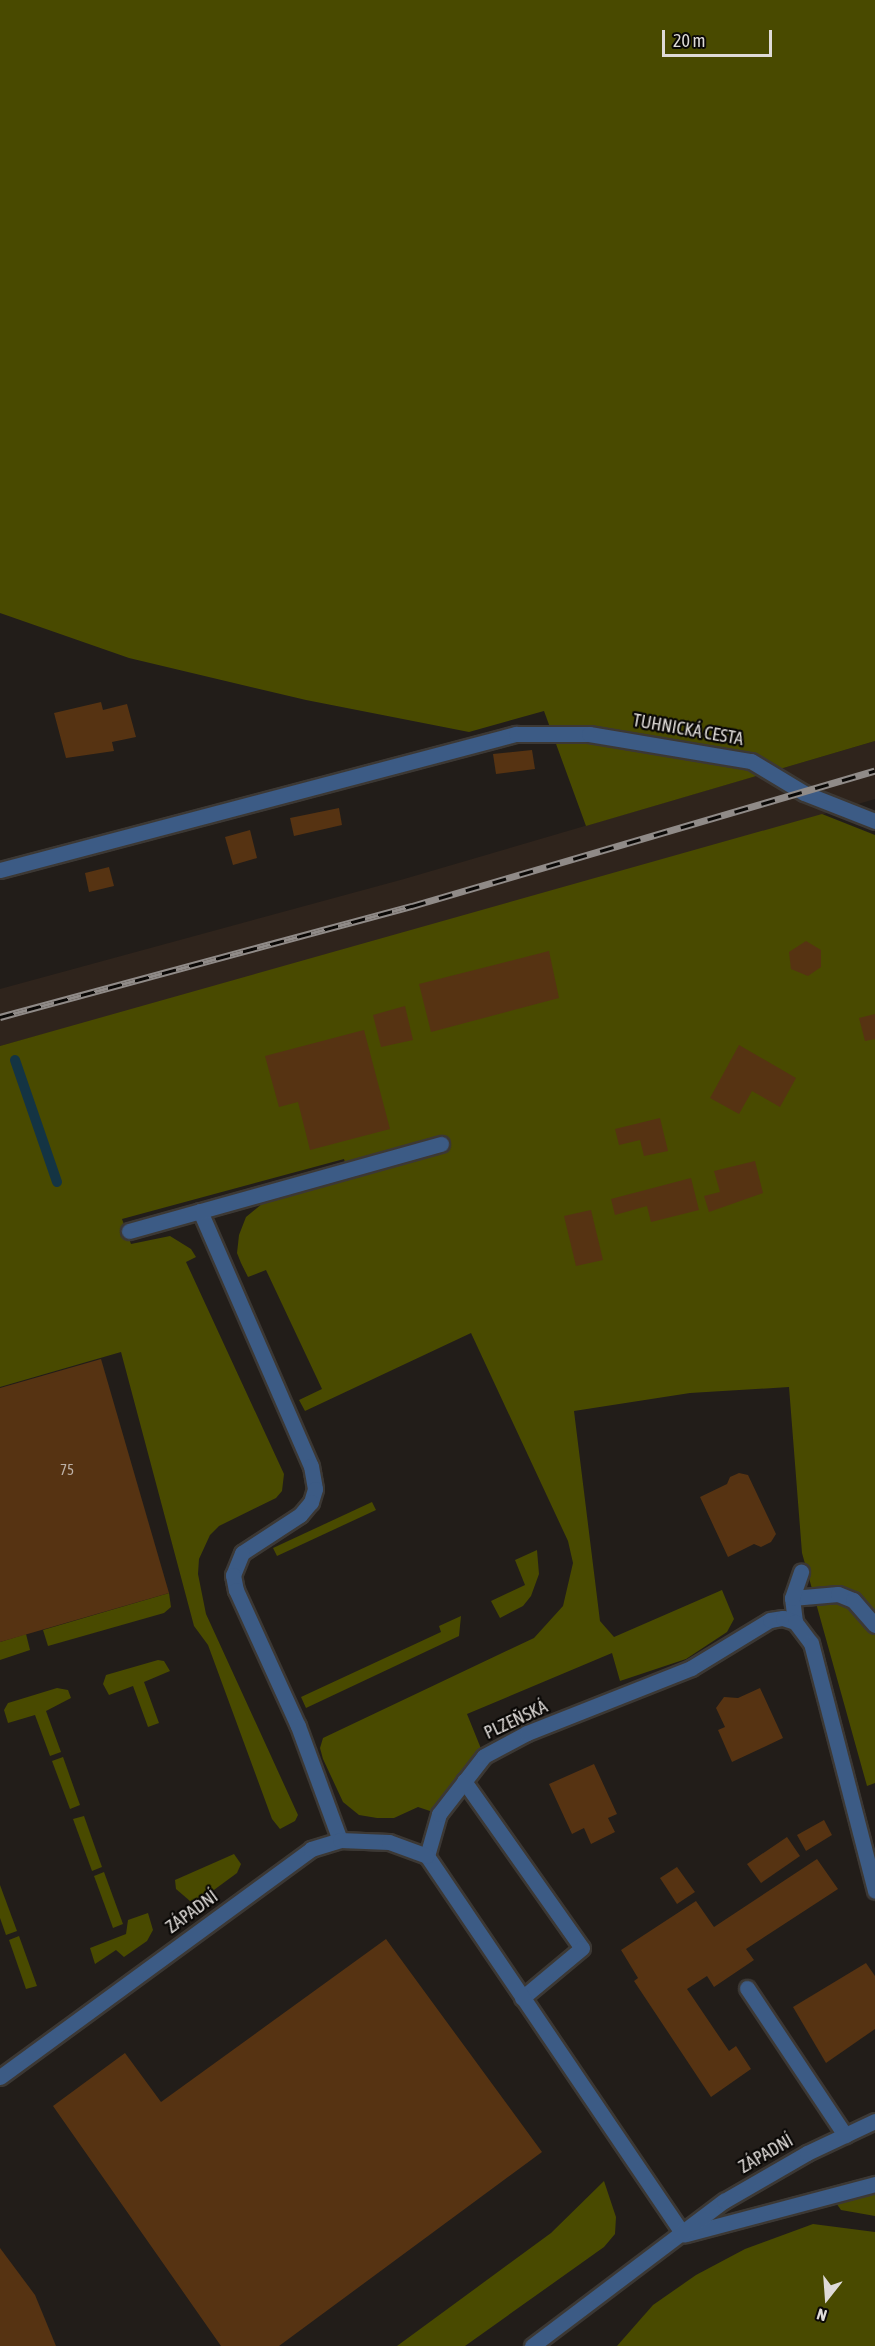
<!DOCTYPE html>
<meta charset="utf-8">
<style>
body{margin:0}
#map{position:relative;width:875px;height:2346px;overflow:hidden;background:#221d19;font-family:"Asap Condensed",sans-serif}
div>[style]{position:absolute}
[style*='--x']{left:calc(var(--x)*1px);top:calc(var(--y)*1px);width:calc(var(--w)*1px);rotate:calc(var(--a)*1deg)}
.built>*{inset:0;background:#2f241c}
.green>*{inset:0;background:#494a00}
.stream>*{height:10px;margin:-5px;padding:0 5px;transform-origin:5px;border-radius:5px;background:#143443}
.building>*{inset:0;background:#563312}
.roads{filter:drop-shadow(2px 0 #3c3834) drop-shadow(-2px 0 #3c3834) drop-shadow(0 2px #3c3834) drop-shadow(0 -2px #3c3834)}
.service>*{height:15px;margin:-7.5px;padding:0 7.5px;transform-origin:7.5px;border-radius:7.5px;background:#3c5b85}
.minor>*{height:15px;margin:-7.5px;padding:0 7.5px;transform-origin:7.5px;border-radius:7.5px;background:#3c5b85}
.tertiary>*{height:15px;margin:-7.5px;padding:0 7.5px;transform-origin:7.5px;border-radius:7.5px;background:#3c5b85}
.rail>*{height:7px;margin-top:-3.5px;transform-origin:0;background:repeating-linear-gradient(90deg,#0a0806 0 14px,#908b88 0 28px);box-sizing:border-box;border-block:2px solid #908b88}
span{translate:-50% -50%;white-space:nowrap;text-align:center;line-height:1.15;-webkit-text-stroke:4.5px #0a0806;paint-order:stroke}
.number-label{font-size:15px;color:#bdb1a6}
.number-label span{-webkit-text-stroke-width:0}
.street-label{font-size:18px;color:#dfdbd8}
.north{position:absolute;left:797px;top:2268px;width:60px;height:60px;-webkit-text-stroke:4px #0a0806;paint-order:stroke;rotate:197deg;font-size:16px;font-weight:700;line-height:24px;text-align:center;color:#dfdbd8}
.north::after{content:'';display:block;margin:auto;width:21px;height:27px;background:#dfdbd8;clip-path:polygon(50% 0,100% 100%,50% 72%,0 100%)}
.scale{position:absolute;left:662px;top:30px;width:110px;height:27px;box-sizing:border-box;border:3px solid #dfdbd8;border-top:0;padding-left:8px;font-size:18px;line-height:21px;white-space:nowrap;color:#dfdbd8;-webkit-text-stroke:4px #0a0806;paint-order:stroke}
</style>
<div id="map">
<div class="built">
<div style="clip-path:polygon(875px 741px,875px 799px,419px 933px,0 1046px,0 989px,404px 879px)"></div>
</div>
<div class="green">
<div style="clip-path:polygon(0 0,875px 0,875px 741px,586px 826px,544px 711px,469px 732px,306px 700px,129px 658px,0 613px)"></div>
<div style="clip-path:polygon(822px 814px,875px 835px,875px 1783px,867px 1786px,802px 1553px,789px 1387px,690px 1393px,574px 1411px,600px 1621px,614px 1637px,722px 1590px,734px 1619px,727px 1632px,686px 1659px,620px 1681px,612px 1653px,467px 1714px,484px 1756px,439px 1814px,418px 1807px,394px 1818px,377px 1818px,359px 1815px,343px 1802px,323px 1759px,320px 1748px,323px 1738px,534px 1638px,563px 1606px,573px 1563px,568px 1541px,471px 1333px,305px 1411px,299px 1400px,322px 1389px,266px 1270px,248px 1277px,241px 1263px,237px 1253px,239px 1235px,246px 1217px,269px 1198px,349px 1178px,344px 1159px,122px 1219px,131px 1244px,170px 1236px,191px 1249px,196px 1257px,186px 1262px,284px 1474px,282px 1491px,276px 1498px,219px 1526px,210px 1535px,199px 1559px,198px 1574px,206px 1614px,298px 1815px,295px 1821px,280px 1829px,272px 1819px,208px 1645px,194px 1626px,121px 1352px,0 1387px,0 1046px)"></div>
<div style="clip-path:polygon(372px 1502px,376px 1510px,277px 1556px,273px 1548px)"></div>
<div style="clip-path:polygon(537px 1550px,539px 1574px,531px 1596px,523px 1606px,500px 1618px,491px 1601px,525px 1585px,515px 1560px)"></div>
<div style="clip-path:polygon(169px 1593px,171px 1607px,164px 1613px,48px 1646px,43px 1630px)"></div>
<div style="clip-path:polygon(461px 1616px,459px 1636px,306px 1708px,301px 1697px,441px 1632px,439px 1626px)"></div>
<div style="clip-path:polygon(26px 1634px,30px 1650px,0 1660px,0 1642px)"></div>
<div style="clip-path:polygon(158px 1660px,164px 1661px,170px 1671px,144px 1682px,159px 1723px,148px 1727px,133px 1686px,109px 1695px,103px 1684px,106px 1675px)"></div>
<div style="clip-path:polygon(57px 1688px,68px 1690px,71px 1698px,46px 1711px,61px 1752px,50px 1756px,35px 1715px,8px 1723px,4px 1710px,8px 1703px)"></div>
<div style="clip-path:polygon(63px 1757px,80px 1805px,70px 1809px,52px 1761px)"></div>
<div style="clip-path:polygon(84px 1816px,102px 1867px,92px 1871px,73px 1819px)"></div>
<div style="clip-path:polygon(234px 1854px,241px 1864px,237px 1873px,203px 1898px,190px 1901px,176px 1889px,175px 1880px)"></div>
<div style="clip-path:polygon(104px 1872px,123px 1924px,113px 1928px,94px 1876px)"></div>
<div style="clip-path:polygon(0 1885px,17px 1931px,6px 1935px,0 1918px)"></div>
<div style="clip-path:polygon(148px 1913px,153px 1930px,147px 1941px,124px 1957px,116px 1950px,95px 1964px,90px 1948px,126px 1934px,128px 1920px)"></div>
<div style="clip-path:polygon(19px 1936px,37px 1986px,26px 1989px,9px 1940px)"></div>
<div style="clip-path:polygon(604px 2181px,616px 2217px,615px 2234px,604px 2247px,465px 2346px,397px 2346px,551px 2233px)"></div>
<div style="clip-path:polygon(875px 2193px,875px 2216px,841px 2210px,834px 2200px)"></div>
<div style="clip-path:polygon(813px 2224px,875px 2232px,875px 2346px,617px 2346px,653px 2305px,696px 2275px,745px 2249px)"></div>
</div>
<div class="stream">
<div style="--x:15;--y:1060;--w:129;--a:71"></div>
</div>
<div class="building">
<div style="clip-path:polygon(101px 702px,103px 710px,127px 704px,136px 737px,112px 742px,114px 751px,66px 758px,54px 713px)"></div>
<div style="clip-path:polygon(532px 750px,535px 769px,496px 774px,493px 754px)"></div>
<div style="clip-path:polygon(339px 808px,342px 825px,294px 836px,290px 818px)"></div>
<div style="clip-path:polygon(250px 830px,257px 858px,233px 865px,225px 837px)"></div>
<div style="clip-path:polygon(109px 867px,114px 886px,89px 892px,85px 873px)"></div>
<div style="clip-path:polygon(806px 941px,821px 950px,821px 967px,808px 976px,791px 969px,789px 952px)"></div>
<div style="clip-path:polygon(549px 951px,559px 998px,431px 1032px,419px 984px)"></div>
<div style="clip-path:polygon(405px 1006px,413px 1040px,381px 1047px,373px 1015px)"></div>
<div style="clip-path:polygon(875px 1014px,875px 1039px,865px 1041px,859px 1018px)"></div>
<div style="clip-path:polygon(364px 1030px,390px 1129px,310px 1150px,298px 1102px,279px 1107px,265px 1056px)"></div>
<div style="clip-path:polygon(739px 1045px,796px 1078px,780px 1107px,752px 1091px,739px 1114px,710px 1098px)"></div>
<div style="clip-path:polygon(660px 1118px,668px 1151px,644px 1156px,640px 1140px,619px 1145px,615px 1129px)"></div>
<div style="clip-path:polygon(755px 1161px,763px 1193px,709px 1212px,704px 1196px,720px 1192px,714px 1171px)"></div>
<div style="clip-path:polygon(691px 1178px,699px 1210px,651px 1222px,647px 1206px,615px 1215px,611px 1199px)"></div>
<div style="clip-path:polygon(591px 1210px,603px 1260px,576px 1266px,564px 1216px)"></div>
<div style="clip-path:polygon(101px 1359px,169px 1593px,0 1642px,0 1388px)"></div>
<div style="clip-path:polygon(739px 1473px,748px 1475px,776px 1534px,771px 1542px,761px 1547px,754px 1544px,728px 1557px,700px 1497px,727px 1484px,730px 1477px)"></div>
<div style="clip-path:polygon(760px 1688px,783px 1738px,732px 1762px,718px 1730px,725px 1727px,716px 1708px,724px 1697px,738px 1698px)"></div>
<div style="clip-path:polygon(594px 1764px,617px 1814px,608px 1818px,615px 1832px,591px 1844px,584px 1828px,572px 1834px,549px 1784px)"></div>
<div style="clip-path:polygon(824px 1820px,832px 1835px,806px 1851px,797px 1835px)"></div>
<div style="clip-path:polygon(787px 1837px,800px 1856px,761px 1883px,747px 1864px)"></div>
<div style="clip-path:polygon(817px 1859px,838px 1889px,746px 1949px,754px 1960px,714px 1987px,707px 1976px,687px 1989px,729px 2051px,736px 2046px,751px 2069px,711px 2097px,634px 1981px,638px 1978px,621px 1950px,696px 1901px,714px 1927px)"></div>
<div style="clip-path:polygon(677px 1867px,695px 1892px,677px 1904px,660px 1878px)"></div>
<div style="clip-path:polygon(386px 1939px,542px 2152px,279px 2346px,221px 2346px,53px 2106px,125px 2053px,161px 2102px)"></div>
<div style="clip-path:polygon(866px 1963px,875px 1976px,875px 2029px,826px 2063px,793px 2007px)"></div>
<div style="clip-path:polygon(0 2248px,35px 2295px,56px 2346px,0 2346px)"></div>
</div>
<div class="roads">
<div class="service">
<div style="--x:0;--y:870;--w:534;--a:-14.77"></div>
<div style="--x:516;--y:734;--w:73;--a:0"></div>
<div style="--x:589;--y:734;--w:164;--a:9.5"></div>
<div style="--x:751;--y:761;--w:62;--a:31.1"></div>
<div style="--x:804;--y:793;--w:76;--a:21.5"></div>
<div style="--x:200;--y:1211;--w:278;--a:66.5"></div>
<div style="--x:311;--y:1466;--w:23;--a:80"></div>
<div style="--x:315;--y:1489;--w:14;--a:107"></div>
<div style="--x:311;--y:1502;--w:17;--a:130"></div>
<div style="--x:300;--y:1515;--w:69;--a:146.8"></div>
<div style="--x:242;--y:1553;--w:24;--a:112"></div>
<div style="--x:233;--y:1575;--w:15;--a:79"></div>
<div style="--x:236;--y:1590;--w:149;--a:65.5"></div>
<div style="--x:298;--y:1726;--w:121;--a:69.8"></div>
<div style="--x:129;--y:1231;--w:324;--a:-15.6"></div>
<div style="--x:792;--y:1598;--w:46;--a:-5"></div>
<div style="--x:838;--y:1594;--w:16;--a:22"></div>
<div style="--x:853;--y:1600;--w:33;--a:49"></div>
<div style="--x:464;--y:1781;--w:204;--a:54.8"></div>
<div style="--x:582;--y:1948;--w:78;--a:140.2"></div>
<div style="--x:747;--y:1988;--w:177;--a:56.3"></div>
</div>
<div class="minor">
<div style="--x:795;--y:1622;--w:24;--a:-97"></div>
<div style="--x:792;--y:1598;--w:28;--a:-71"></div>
<div style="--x:427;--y:1856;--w:44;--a:-74.1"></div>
<div style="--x:439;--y:1814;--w:73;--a:-52.2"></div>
<div style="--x:484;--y:1756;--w:49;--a:-28.1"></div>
<div style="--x:527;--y:1733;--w:176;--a:-21.6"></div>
<div style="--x:691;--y:1668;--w:92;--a:-31.3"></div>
<div style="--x:770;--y:1620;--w:13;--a:-9"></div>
<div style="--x:783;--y:1618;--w:13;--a:18"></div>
<div style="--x:795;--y:1622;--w:26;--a:53"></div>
<div style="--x:811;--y:1643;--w:256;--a:75.5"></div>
<div style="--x:427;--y:1856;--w:457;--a:55.9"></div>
<div style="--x:0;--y:2077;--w:386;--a:-36.2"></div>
<div style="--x:311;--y:1849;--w:30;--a:-17"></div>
<div style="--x:340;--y:1840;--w:49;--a:2.3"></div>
<div style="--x:389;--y:1842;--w:40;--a:20.2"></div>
</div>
<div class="tertiary">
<div style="--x:686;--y:2234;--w:196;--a:-14.8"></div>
<div style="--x:532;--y:2346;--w:241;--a:-37.1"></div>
<div style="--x:724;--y:2201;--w:96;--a:-30"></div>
<div style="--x:807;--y:2153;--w:75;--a:-25.2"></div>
</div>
</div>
<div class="rail">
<div style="--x:0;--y:1017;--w:427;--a:-15.1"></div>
<div style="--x:412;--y:906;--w:482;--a:-16.3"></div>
</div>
<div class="number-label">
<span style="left:67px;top:1470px">75</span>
</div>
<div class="street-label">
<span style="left:688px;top:730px;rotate:10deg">TUHNICKÁ CESTA</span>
<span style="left:516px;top:1720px;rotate:-25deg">PLZEŇSKÁ</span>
<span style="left:192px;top:1912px;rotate:-36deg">ZÁPADNÍ</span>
<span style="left:766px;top:2154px;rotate:-30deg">ZÁPADNÍ</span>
</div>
<div class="north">N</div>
<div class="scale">20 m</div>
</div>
